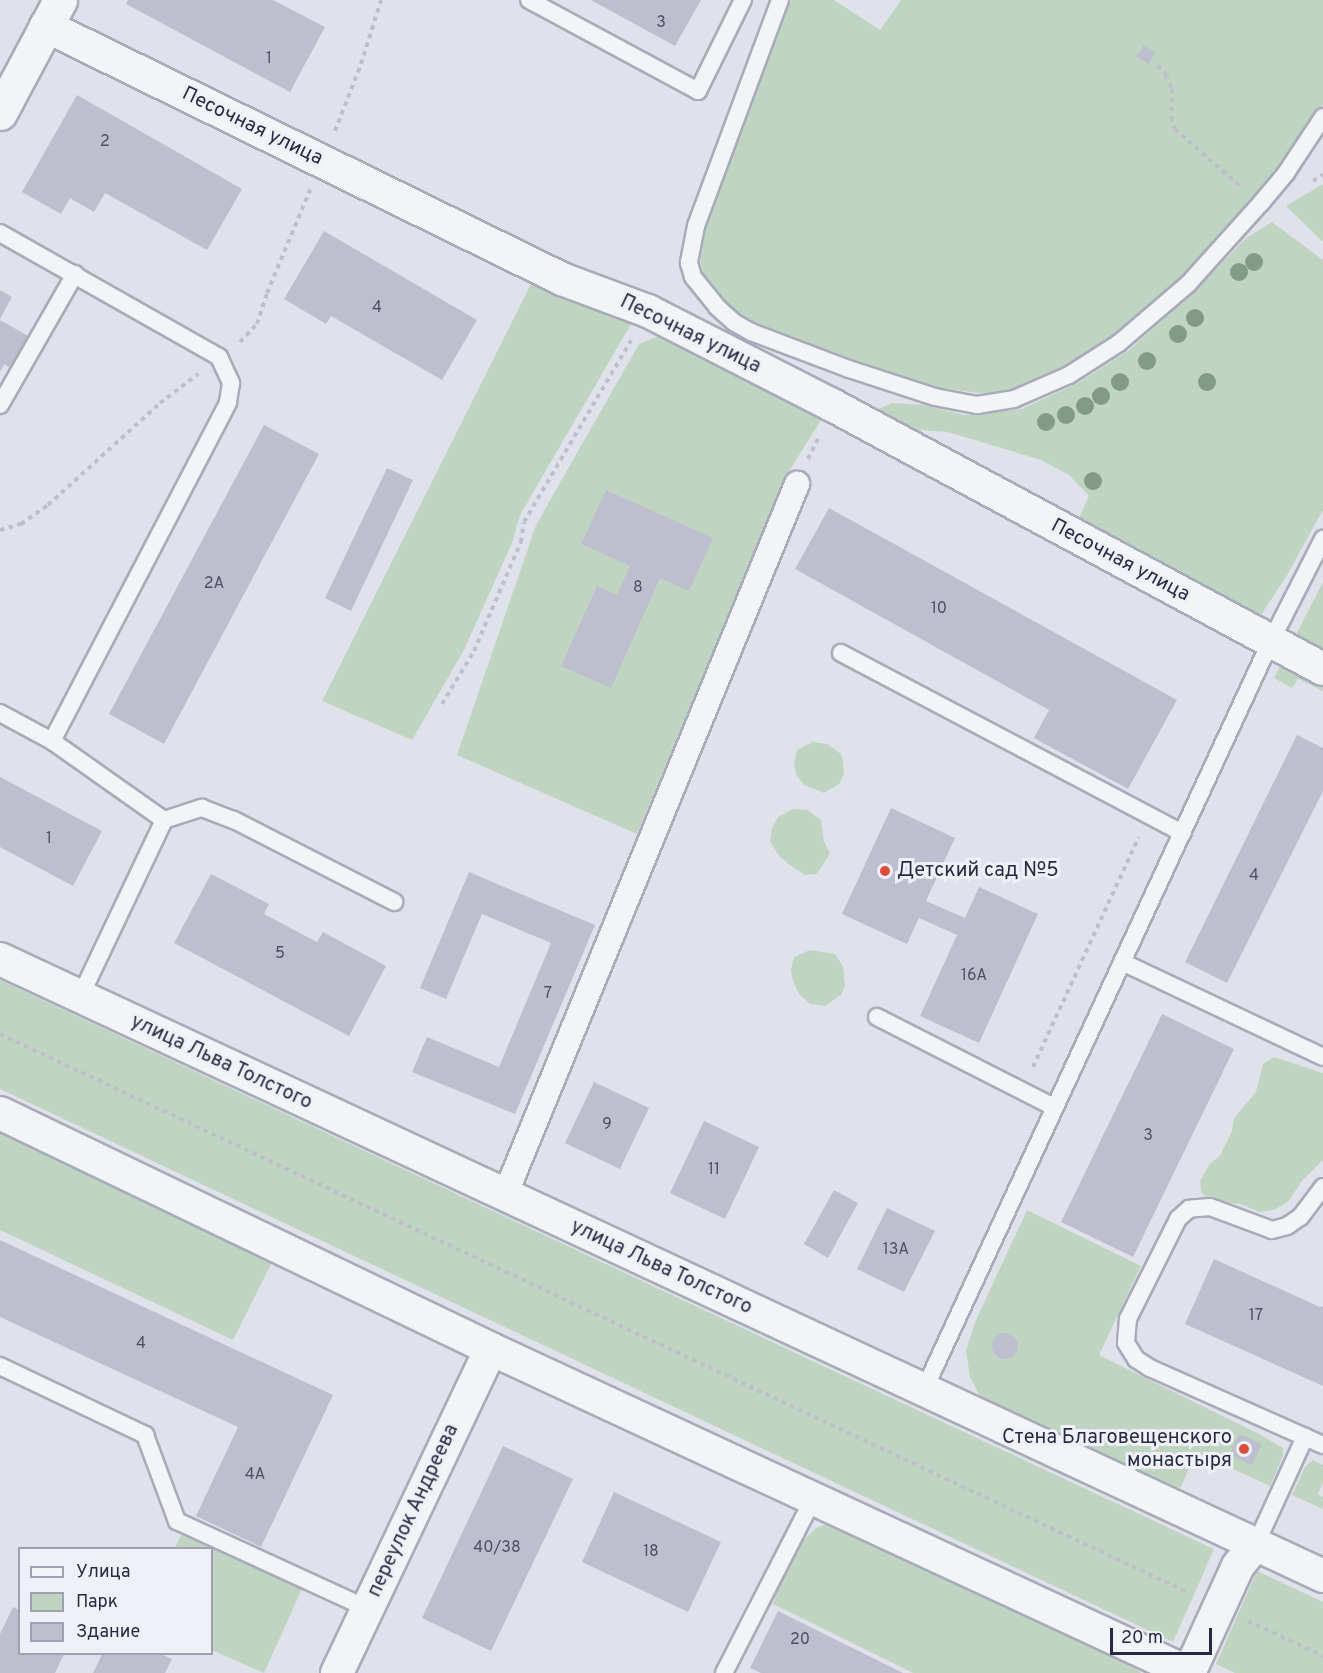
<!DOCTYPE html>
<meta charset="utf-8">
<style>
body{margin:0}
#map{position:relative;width:1323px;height:1673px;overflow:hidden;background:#e0e2eb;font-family:Overpass,sans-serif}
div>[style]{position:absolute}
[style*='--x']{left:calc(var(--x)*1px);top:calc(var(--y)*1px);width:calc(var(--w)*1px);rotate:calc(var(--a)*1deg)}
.green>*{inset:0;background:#c0d5c1}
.building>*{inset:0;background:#bdbfce}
.round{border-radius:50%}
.path>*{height:4px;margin-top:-2px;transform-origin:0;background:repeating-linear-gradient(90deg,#bebfc9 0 4.5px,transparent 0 9px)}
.roads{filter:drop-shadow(2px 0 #a8abb9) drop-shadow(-2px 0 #a8abb9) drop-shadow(0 2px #a8abb9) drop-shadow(0 -2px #a8abb9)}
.service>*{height:16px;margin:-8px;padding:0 8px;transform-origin:8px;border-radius:8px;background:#f3f4f8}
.pedestrian>*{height:24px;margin:-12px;padding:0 12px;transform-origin:12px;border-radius:12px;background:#f3f4f8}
.minor>*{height:32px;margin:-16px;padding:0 16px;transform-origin:16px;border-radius:16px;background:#f3f4f8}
.tertiary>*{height:33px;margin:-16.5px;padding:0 16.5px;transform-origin:16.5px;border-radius:16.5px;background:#f3f4f8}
.trees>*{width:18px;height:18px;margin:-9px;border-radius:50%;background:#819b87}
.dots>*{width:16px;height:16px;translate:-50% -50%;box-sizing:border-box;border:3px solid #f0f1f8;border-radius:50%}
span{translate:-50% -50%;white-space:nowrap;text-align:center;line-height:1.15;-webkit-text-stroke:6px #f0f1f8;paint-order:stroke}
.number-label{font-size:16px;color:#4c4f66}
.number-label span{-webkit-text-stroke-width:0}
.street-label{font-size:20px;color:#272a44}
.poi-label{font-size:20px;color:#272a44}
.left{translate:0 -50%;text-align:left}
.right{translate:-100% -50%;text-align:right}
.legend{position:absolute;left:18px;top:1547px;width:195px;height:108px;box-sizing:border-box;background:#f0f1f8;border:2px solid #a0a1b0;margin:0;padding:8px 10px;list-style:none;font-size:18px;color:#272a44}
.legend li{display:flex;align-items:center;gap:12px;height:30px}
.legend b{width:30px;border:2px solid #a0a1b0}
.scale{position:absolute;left:1110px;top:1628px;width:102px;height:27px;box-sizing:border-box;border:3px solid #272a44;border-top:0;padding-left:8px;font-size:18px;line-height:21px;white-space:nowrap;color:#272a44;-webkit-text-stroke:4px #f0f1f8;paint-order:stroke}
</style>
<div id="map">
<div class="green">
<div style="clip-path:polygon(791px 0,834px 0,880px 30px,901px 0,1323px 0,1323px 104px,1279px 169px,1249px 205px,1184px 276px,1124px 330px,1061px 369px,1020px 387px,994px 395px,938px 388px,852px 361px,756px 324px,720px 299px,707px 283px,701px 268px,700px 249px,709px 216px)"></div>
<div style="clip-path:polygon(1323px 184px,1323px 242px,1286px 206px)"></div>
<div style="clip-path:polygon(1272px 222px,1323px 260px,1323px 510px,1286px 577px,1259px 618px,1075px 527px,1089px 496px,1069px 475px,1041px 460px,948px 432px,892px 428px,871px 416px,876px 410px,892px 403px,924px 405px,965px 415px,1021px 409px,1076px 384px,1128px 351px,1189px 297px,1245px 239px)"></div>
<div style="clip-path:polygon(532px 282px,631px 324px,520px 515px,512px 543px,464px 650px,412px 740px,322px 701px)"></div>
<div style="clip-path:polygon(673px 330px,823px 417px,786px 476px,637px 834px,457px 755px,536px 525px,639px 344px)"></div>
<div style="clip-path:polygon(1323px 582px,1323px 691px,1298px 679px,1292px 688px,1274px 678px)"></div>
<div style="clip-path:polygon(813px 742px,827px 744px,841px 754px,843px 762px,844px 774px,839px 784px,824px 793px,804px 785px,796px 774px,794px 762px,797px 750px)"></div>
<div style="clip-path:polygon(793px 809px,807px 810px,821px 820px,824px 841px,830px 853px,817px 874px,805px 875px,790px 865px,780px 857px,770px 842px,772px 828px,778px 817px)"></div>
<div style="clip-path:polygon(810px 950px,835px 954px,843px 966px,845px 986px,841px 995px,825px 1006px,810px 1004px,799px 994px,793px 981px,791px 970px,794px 957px)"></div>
<div style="clip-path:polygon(0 980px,1214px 1549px,1173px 1642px,0 1089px)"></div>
<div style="clip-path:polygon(1274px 1057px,1323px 1073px,1323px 1160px,1302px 1181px,1288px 1202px,1274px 1210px,1260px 1212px,1240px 1204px,1210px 1201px,1201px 1192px,1200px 1181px,1210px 1163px,1220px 1156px,1232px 1131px,1234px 1118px,1256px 1092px,1263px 1064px)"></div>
<div style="clip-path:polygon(0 1128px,273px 1260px,233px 1340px,0 1230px)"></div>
<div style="clip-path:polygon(1027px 1210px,1141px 1266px,1099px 1355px,1261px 1435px,1283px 1448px,1283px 1456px,1270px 1486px,1196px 1452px,1181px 1487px,1171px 1488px,991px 1407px,981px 1398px,970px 1377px,966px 1351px,975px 1322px)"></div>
<div style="clip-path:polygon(1313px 1460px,1323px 1465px,1323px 1483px,1318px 1494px,1323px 1497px,1323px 1509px,1292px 1495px,1305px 1467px)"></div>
<div style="clip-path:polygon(829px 1523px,1136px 1669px,1141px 1673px,913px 1673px,773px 1604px,784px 1572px,799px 1545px,816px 1528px)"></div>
<div style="clip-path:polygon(181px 1535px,302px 1589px,264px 1673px,212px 1650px,212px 1548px,175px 1548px)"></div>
<div style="clip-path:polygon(1257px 1571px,1323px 1602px,1323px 1673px,1235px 1673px,1216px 1664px)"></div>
</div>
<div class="building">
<div style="clip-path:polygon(128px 0,273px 0,325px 27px,290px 92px,126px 4px)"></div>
<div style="clip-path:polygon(591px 0,701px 0,675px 46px)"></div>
<div style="clip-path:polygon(1144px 45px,1155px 52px,1149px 64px,1136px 57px)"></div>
<div style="clip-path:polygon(77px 95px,242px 189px,207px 250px,105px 193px,94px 212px,70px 198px,61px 214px,22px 192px)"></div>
<div style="clip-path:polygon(324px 231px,477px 320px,442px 380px,331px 316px,326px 324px,284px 299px)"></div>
<div style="clip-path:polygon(0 290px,12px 297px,0 319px)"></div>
<div style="clip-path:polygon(0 320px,30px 337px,12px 369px,4px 364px,0 372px)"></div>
<div style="clip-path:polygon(264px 425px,319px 454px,164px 744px,109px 714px)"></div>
<div style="clip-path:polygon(387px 468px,413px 480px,351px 611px,325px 598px)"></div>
<div style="clip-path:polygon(606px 490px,713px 538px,689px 591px,660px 578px,611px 688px,561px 666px,597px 586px,617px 595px,630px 566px,581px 544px)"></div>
<div style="clip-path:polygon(829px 508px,1177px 700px,1128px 789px,1034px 738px,1049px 710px,795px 569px)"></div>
<div style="clip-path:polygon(1297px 735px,1323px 748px,1323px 791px,1227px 983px,1185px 962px)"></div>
<div style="clip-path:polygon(0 777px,102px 831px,73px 886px,0 847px)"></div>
<div style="clip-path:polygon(891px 808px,955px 838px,926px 901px,965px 918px,979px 887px,1038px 914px,979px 1043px,920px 1016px,957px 935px,919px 918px,907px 944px,842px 914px)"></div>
<div style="clip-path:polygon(469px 872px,595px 925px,515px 1114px,412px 1072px,427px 1037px,499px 1067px,551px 943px,482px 914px,446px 999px,420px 988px)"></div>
<div style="clip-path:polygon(211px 874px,269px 904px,264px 914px,317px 942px,323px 932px,386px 966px,349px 1036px,174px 943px)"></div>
<div style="clip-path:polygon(1162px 1014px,1234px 1049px,1133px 1257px,1061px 1222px)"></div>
<div style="clip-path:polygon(594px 1082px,649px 1108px,620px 1169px,565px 1143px)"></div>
<div style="clip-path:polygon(704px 1121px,759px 1147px,725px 1219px,670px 1193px)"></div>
<div style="clip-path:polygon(834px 1190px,858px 1203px,828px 1258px,804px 1244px)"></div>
<div style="clip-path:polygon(887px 1208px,935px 1231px,904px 1292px,857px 1269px)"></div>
<div style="clip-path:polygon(0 1240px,333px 1395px,261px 1547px,196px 1516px,238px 1427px,0 1317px)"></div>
<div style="clip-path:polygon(1214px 1259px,1320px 1307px,1323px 1306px,1323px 1386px,1185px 1324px)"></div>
<div class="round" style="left:992px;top:1333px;width:26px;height:26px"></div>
<div style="clip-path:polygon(1239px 1434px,1262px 1444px,1252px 1465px,1229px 1455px)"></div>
<div style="clip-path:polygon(503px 1446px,573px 1479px,491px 1651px,422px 1618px)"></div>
<div style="clip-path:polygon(614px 1492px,721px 1542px,688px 1612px,582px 1562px)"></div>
<div style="clip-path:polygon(13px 1607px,20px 1610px,20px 1654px,64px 1654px,55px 1673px,0 1673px,0 1634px)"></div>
<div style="clip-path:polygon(778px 1611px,903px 1673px,761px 1673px,750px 1668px)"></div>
<div style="clip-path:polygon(102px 1654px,161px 1654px,172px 1659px,165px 1673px,93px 1673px)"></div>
</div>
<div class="path">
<div style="--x:1158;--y:65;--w:13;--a:51"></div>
<div style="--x:1166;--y:75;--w:15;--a:67"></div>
<div style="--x:1172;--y:89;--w:28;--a:92"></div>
<div style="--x:1171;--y:117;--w:13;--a:72"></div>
<div style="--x:1175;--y:129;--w:89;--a:41.4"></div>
<div style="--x:335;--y:131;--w:72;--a:-68.8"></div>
<div style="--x:361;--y:64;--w:67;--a:-72.6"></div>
<div style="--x:1313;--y:181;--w:12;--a:-31"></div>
<div style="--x:240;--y:342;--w:25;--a:-47"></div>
<div style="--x:257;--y:324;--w:33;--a:-72"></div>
<div style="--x:267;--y:293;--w:112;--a:-67.3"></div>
<div style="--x:808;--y:459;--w:25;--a:-64"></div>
<div style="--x:0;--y:530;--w:22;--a:-16"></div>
<div style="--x:21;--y:524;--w:33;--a:-35"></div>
<div style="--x:48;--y:505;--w:151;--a:-42.3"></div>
<div style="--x:160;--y:403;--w:48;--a:-37.3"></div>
<div style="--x:442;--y:704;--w:62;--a:-58.9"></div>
<div style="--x:474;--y:651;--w:119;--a:-66.7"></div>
<div style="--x:521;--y:542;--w:20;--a:-81"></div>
<div style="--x:524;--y:522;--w:211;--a:-59.5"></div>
<div style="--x:0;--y:1034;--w:1314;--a:25.18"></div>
<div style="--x:1033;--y:1067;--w:253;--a:-65.3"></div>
<div style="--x:1248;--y:1621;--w:83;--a:25"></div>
</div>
<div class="roads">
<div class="service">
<div style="--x:529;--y:0;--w:192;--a:28.3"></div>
<div style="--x:698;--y:91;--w:102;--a:-63.7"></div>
<div style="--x:780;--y:0;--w:241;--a:110.4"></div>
<div style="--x:696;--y:226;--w:38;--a:101"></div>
<div style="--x:689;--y:263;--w:15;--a:74"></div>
<div style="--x:693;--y:277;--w:38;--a:51"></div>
<div style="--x:717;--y:307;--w:24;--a:42"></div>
<div style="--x:735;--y:323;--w:18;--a:29"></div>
<div style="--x:751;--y:332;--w:105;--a:20.7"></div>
<div style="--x:849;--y:369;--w:90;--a:18"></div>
<div style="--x:935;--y:397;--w:43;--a:10.8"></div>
<div style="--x:977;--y:405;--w:37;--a:-9"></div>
<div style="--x:1014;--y:399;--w:60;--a:-23.6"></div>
<div style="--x:1069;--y:375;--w:59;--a:-32.6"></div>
<div style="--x:1119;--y:343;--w:91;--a:-40.5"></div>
<div style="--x:1188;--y:284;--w:109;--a:-48"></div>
<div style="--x:1261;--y:203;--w:39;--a:-50"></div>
<div style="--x:1286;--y:173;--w:67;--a:-56.5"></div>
<div style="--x:0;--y:233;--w:252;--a:29.5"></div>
<div style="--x:219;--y:357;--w:29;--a:65"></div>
<div style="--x:231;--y:383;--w:20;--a:99"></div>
<div style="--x:228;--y:403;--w:381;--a:117.5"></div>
<div style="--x:0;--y:405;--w:151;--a:-60.2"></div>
<div style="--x:841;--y:653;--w:386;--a:27.8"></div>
<div style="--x:0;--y:713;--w:59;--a:28.3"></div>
<div style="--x:52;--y:741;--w:137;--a:35.2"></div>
<div style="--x:164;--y:820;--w:40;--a:-18"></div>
<div style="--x:202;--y:808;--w:34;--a:21"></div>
<div style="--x:234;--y:820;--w:180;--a:27.1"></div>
<div style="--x:1122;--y:962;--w:222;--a:25.3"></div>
<div style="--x:80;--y:997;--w:196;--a:-64.6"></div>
<div style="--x:877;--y:1017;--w:199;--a:27"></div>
<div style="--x:1323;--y:1187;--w:38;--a:127"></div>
<div style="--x:1300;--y:1217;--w:16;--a:145"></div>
<div style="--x:1287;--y:1226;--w:16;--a:165"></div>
<div style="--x:1272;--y:1230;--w:66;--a:-159.6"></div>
<div style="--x:1210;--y:1207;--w:21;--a:175"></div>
<div style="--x:1189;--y:1209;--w:15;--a:138"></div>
<div style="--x:1178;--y:1219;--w:112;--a:116.6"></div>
<div style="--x:1128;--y:1319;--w:24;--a:95"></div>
<div style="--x:1126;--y:1343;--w:19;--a:58"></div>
<div style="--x:1136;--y:1359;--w:17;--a:33"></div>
<div style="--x:1150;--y:1368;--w:189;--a:24"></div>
<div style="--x:0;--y:1366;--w:161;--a:25.4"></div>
<div style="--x:145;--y:1435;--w:92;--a:69.6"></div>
<div style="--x:177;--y:1521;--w:210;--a:24.7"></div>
<div style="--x:924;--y:1390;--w:823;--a:-65.15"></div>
<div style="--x:1270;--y:643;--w:117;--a:-63"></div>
<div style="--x:1256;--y:1544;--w:118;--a:-65.4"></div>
<div style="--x:724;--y:1673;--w:195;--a:-62.9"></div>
</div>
<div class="pedestrian">
<div style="--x:505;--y:1195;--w:769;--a:-67.67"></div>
</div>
<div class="minor">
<div style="--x:46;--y:26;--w:575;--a:26.12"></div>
<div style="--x:562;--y:279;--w:92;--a:20.4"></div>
<div style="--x:648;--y:311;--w:207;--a:27.1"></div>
<div style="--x:832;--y:405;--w:557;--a:28.27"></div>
<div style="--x:0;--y:959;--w:1460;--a:25"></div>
<div style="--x:0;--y:1113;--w:545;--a:25.67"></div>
<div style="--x:491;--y:1349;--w:770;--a:24.9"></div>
<div style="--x:337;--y:1673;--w:359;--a:-64.6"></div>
<div style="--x:1189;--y:1673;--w:118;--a:-65.4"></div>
<div style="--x:1238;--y:1566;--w:28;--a:-51"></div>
</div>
<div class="tertiary">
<div style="--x:0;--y:113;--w:128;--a:-62"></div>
</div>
</div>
<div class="trees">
<div style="left:1254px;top:262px"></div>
<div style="left:1239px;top:272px"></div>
<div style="left:1195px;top:318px"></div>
<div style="left:1178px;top:334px"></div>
<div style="left:1147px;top:361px"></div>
<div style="left:1120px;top:382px"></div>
<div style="left:1207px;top:382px"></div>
<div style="left:1101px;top:396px"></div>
<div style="left:1085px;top:406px"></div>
<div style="left:1066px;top:415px"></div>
<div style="left:1046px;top:422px"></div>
<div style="left:1093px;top:481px"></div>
</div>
<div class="dots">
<div style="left:885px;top:871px;background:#dc4c39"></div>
<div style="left:1244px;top:1449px;background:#dc4c39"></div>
</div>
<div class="number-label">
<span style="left:661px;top:23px">3</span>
<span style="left:269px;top:59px">1</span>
<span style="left:105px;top:142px">2</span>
<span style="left:377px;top:308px">4</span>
<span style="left:214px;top:584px">2А</span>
<span style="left:638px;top:588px">8</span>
<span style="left:939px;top:609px">10</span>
<span style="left:49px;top:839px">1</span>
<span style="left:1254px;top:876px">4</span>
<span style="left:280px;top:954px">5</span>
<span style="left:974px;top:976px">16А</span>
<span style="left:548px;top:994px">7</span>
<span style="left:607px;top:1125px">9</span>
<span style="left:1148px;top:1136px">3</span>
<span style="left:714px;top:1170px">11</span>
<span style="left:896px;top:1250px">13А</span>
<span style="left:1256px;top:1316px">17</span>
<span style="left:141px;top:1344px">4</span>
<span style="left:255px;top:1475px">4А</span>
<span style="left:497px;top:1548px">40/38</span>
<span style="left:651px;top:1552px">18</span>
<span style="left:800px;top:1640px">20</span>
</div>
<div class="street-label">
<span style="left:252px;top:127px;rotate:26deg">Песочная улица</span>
<span style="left:690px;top:335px;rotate:26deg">Песочная улица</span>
<span style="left:1120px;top:561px;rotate:28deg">Песочная улица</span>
<span style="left:221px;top:1063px;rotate:25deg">улица Льва Толстого</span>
<span style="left:661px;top:1268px;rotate:25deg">улица Льва Толстого</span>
<span style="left:414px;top:1511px;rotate:-65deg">переулок Андреева</span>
</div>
<div class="poi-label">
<span class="left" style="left:897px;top:871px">Детский сад №5</span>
<span class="right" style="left:1232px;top:1450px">Стена Благовещенского<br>монастыря</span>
</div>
<ul class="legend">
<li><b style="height:8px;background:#f3f4f8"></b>Улица</li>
<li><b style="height:16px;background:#c0d5c1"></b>Парк</li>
<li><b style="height:16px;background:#bdbfce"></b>Здание</li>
</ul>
<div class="scale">20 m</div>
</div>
